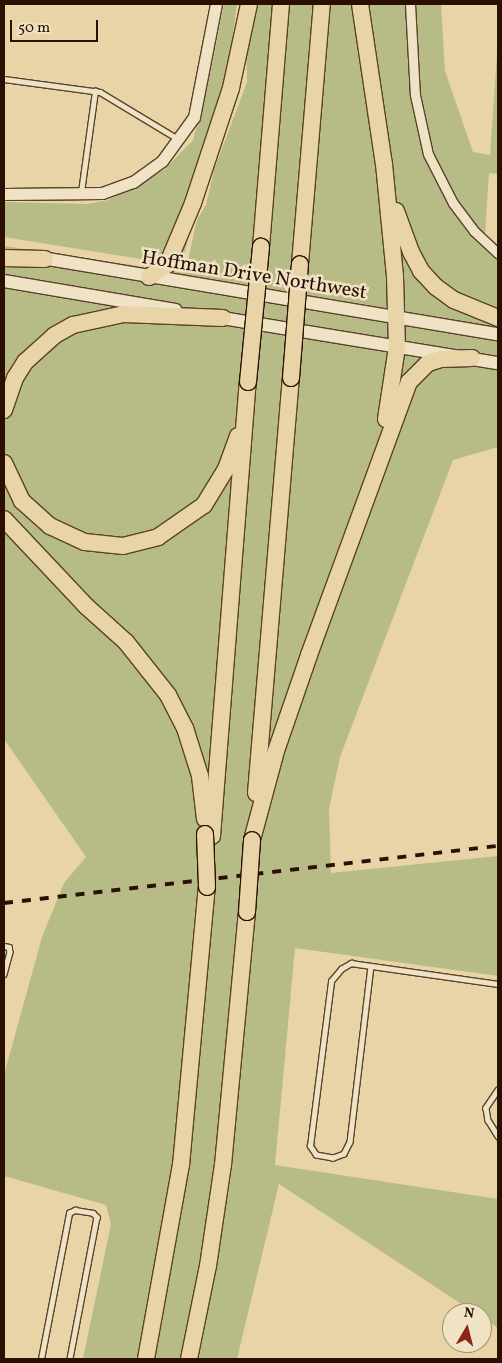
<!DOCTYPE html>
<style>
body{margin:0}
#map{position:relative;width:502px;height:1363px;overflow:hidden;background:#e8d4a6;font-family:Vollkorn,serif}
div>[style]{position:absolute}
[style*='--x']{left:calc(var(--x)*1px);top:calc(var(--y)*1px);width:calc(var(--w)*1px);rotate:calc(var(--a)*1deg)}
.green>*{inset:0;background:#b7bc86}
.roads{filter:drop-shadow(1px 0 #5a412b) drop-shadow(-1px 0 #5a412b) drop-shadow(0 1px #5a412b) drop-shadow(0 -1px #5a412b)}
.service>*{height:4.5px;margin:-2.25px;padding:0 2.25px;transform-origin:2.25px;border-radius:2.25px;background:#f0e3c5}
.minor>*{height:9px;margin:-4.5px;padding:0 4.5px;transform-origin:4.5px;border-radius:4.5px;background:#f0e3c5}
.tertiary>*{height:11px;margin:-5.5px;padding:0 5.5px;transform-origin:5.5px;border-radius:5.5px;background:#f0e3c5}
.secondary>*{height:12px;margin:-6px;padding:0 6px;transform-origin:6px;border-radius:6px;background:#f0e3c5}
.motorway>*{height:16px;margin:-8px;padding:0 8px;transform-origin:8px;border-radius:8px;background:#e8d4a6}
.rail>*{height:4px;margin-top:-2px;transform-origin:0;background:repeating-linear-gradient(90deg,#2b1002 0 9px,transparent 0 18px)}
.bridges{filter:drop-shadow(1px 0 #2b1002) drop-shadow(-1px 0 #2b1002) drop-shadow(0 1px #2b1002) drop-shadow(0 -1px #2b1002)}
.motorway-bridge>*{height:16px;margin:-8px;padding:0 8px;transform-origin:8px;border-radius:8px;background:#e8d4a6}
span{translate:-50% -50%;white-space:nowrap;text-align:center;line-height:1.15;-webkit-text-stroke:5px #f0e3c5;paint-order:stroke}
.street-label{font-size:20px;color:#2b1002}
.frame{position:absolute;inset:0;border:5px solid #2b1002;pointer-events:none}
.north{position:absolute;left:442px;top:1303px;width:50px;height:50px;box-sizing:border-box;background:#f0e3c5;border:1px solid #a18f77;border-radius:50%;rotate:8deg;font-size:14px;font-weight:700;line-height:20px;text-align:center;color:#2b1002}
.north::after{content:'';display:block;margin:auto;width:18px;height:22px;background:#8f2418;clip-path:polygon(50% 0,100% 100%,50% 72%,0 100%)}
.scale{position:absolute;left:10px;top:20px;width:88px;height:22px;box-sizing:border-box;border:2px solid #2b1002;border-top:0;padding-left:6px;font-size:15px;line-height:18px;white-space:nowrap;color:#2b1002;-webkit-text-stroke:4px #f0e3c5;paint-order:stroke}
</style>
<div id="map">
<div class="green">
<div style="clip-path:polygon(224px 4px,237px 4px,225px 92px,185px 252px,159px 262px,4px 237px,4px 202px,87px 204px,108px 200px,164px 170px,193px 140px,207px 89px)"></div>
<div style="clip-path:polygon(245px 4px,441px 4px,445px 71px,473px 152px,490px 155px,498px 39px,498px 174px,489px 173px,484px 249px,498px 260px,498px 447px,453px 460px,340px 757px,329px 809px,331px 873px,498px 856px,498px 976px,295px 948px,275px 1165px,498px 1199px,498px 1328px,482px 1317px,482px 1313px,475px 1313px,279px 1184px,237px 1359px,83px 1359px,111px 1224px,106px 1205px,4px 1176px,4px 1075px,42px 937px,64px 883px,86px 857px,4px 739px,4px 246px,185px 273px,197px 220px,206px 205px,214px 170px,247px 82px)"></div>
</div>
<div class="roads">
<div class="service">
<div style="--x:4;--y:79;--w:97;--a:7.7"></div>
<div style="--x:100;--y:92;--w:91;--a:31.1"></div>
<div style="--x:81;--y:192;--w:102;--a:-82.1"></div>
<div style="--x:4;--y:946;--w:5;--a:11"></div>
<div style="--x:9;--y:947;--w:5;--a:79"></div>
<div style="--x:10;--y:952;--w:23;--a:105"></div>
<div style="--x:371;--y:966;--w:177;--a:96.8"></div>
<div style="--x:350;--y:1142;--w:13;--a:117"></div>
<div style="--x:344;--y:1154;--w:12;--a:160"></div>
<div style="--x:333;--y:1158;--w:17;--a:-170"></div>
<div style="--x:316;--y:1155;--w:11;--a:-124"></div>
<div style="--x:310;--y:1146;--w:166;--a:-82.7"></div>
<div style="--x:331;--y:981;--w:16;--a:-50"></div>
<div style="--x:341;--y:969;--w:12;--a:-31"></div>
<div style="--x:351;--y:963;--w:148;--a:8.1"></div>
<div style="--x:498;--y:1090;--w:22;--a:124"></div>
<div style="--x:486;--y:1108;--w:12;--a:81"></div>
<div style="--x:488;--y:1120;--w:19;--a:58"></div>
<div style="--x:41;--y:1359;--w:149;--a:-79.1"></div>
<div style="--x:69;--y:1213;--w:7;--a:-27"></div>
<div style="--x:75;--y:1210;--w:18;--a:9"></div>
<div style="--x:93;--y:1213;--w:6;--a:45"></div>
<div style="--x:97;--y:1217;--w:145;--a:100.8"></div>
</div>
<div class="minor">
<div style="--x:410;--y:4;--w:91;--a:86.9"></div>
<div style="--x:415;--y:95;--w:60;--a:77.6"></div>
<div style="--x:428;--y:154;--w:55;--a:63"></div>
<div style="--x:453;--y:203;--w:35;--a:53"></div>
<div style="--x:474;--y:231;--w:33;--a:43"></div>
</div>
<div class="tertiary">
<div style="--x:4;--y:194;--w:98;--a:-0.6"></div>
<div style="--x:102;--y:193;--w:33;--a:-20"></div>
<div style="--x:133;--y:182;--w:36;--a:-36"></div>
<div style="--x:162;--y:161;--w:54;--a:-54"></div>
<div style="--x:194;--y:117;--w:115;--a:-79"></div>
</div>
<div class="secondary">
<div style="--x:36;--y:257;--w:468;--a:9.5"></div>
<div style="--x:4;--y:281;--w:174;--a:9.6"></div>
<div style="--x:216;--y:317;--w:286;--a:9.3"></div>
</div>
<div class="motorway">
<div style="--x:360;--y:4;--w:162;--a:81.5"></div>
<div style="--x:384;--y:164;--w:113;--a:84.4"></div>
<div style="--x:395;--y:276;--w:71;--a:88.4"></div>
<div style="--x:397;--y:347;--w:73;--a:98.7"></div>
<div style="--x:396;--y:211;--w:44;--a:69.9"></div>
<div style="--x:411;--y:252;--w:21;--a:62"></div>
<div style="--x:421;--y:271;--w:22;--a:47"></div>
<div style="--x:436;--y:287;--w:22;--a:36"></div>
<div style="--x:454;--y:300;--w:48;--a:22.2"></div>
<div style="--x:261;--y:247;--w:244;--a:-85.3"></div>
<div style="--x:4;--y:258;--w:41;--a:1.4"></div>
<div style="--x:300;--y:264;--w:261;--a:-85.2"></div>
<div style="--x:149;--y:277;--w:22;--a:-34"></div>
<div style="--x:167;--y:265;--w:67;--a:-67.2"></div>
<div style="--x:193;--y:203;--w:121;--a:-71.7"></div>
<div style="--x:231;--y:88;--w:86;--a:-77.9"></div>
<div style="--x:4;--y:410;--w:34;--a:-71"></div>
<div style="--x:15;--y:378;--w:19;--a:-58"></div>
<div style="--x:25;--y:362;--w:40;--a:-42"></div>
<div style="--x:55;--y:335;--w:21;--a:-29"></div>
<div style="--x:73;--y:325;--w:52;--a:-12.2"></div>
<div style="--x:124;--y:314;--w:99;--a:2.3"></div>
<div style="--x:4;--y:463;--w:42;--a:64.7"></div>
<div style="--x:22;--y:501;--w:38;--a:42"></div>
<div style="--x:50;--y:526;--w:38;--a:25"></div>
<div style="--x:85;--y:542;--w:38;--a:6"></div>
<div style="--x:123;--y:546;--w:36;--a:-14"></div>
<div style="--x:158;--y:537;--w:56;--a:-34.8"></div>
<div style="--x:204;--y:505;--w:42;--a:-58.6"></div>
<div style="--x:226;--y:469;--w:35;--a:-70"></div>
<div style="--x:4;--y:519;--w:120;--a:46.7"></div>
<div style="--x:86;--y:606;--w:54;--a:42"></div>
<div style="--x:126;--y:642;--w:68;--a:51.6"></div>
<div style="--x:168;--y:695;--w:37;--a:63"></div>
<div style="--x:185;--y:728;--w:50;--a:72.6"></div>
<div style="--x:200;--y:776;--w:43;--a:83.4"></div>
<div style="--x:256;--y:793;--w:416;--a:-85.2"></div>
<div style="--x:212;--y:836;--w:455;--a:-85.5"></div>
<div style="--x:252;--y:840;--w:92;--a:-74.9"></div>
<div style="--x:276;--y:751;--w:102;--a:-71"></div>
<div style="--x:309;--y:655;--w:291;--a:-69.9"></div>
<div style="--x:409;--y:382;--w:27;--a:-45"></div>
<div style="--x:428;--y:363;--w:14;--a:-17"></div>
<div style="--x:441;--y:359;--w:31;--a:-2"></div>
<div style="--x:146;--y:1359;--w:197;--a:-79.8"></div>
<div style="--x:181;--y:1165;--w:279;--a:-84.7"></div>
<div style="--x:189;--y:1359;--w:95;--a:-78.5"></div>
<div style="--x:208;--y:1266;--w:102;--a:-81.6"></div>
<div style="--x:223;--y:1165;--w:254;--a:-84.6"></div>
</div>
</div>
<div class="rail">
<div style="--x:4;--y:903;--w:497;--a:-6.6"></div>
</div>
<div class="bridges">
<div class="motorway-bridge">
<div style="--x:291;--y:378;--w:114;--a:-85.5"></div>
<div style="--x:248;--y:382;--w:136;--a:-84.5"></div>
<div style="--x:205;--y:834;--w:53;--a:87.8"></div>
<div style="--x:247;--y:912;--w:72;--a:-86"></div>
</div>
</div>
<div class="street-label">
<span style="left:254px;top:276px;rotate:9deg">Hoffman Drive Northwest</span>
</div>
<div class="frame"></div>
<div class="north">N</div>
<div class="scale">50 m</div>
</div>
